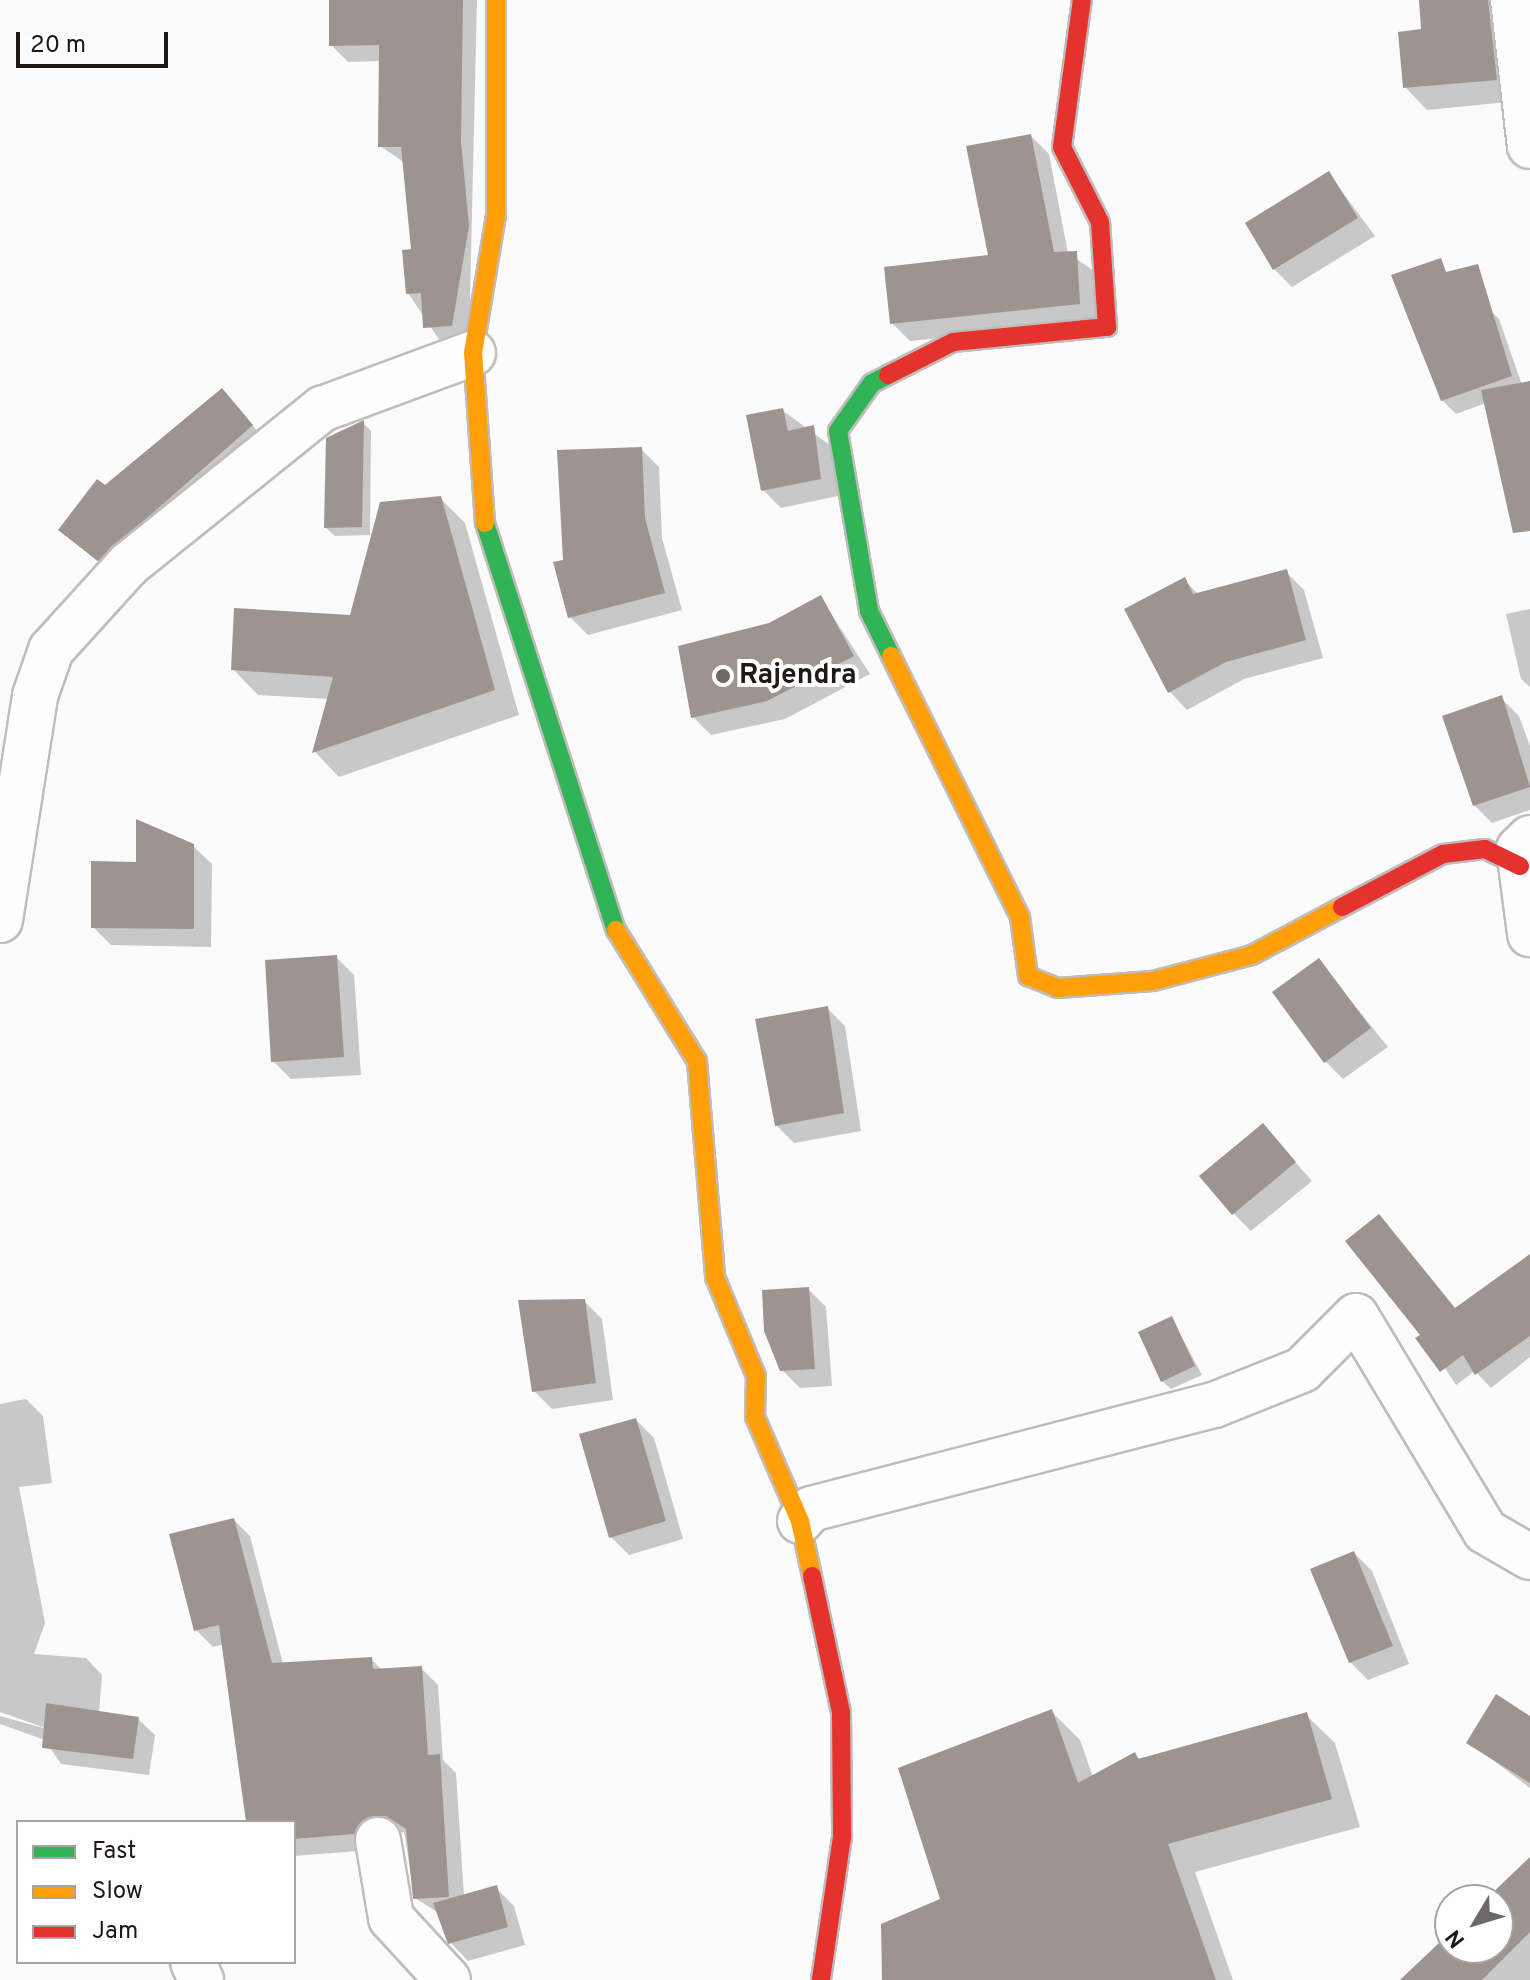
<!DOCTYPE html>
<style>
body{margin:0}
#map{position:relative;width:1530px;height:1980px;overflow:hidden;background:#fbfbfb;font-family:Overpass,sans-serif}
div>[style]{position:absolute}
[style*='--x']{left:calc(var(--x)*1px);top:calc(var(--y)*1px);width:calc(var(--w)*1px);rotate:calc(var(--a)*1deg)}
.shadow>*{inset:0;background:#0003}
.building>*{inset:0;background:#9d9490}
.roads{filter:drop-shadow(2px 0 #c1bcbc) drop-shadow(-2px 0 #c1bcbc) drop-shadow(0 2px #c1bcbc) drop-shadow(0 -2px #c1bcbc)}
.street>*{height:44px;margin:-22px;padding:0 22px;transform-origin:22px;border-radius:22px;background:#fefefe}
.fast>*{height:18px;margin:-9px;padding:0 9px;transform-origin:9px;border-radius:9px;background:#30b455}
.slow>*{height:18px;margin:-9px;padding:0 9px;transform-origin:9px;border-radius:9px;background:#ff9f0a}
.jam>*{height:18px;margin:-9px;padding:0 9px;transform-origin:9px;border-radius:9px;background:#e5322d}
.dots>*{width:22px;height:22px;translate:-50% -50%;box-sizing:border-box;border:4px solid #fff;border-radius:50%}
span{translate:-50% -50%;white-space:nowrap;text-align:center;line-height:1.15;-webkit-text-stroke:8px #fff;paint-order:stroke}
.poi-label{font-size:28px;color:#201717;font-weight:700}
.left{translate:0 -50%;text-align:left}
.legend{position:absolute;left:16px;top:1820px;width:280px;height:144px;box-sizing:border-box;background:#fff;border:2px solid #a6a2a2;margin:0;padding:10px 14px;list-style:none;font-size:24px;color:#201717}
.legend li{display:flex;align-items:center;gap:16px;height:40px}
.legend b{width:40px;border:2px solid #a6a2a2}
.north{position:absolute;left:1434px;top:1884px;width:80px;height:80px;box-sizing:border-box;background:#fff;border:2px solid #a6a2a2;border-radius:50%;rotate:232deg;font-size:22px;font-weight:700;line-height:32px;text-align:center;color:#201717}
.north::after{content:'';display:block;margin:auto;width:28px;height:36px;background:#6d6767;clip-path:polygon(50% 0,100% 100%,50% 72%,0 100%)}
.scale{position:absolute;left:16px;top:32px;width:152px;height:36px;box-sizing:border-box;border:4px solid #201717;border-top:0;padding-left:10px;font-size:24px;line-height:28px;white-space:nowrap;color:#201717;-webkit-text-stroke:6px #fff;paint-order:stroke}
</style>
<div id="map">
<div class="shadow">
<div style="clip-path:polygon(331px 0,477px 0,469px 342px,442px 344px,408px 293px,413px 251px,405px 163px,380px 146px,381px 61px,348px 62px,331px 45px)"></div>
<div style="clip-path:polygon(1421px 0,1509px 0,1518px 101px,1427px 110px,1405px 87px,1424px 31px)"></div>
<div style="clip-path:polygon(1031px 136px,1049px 154px,1068px 253px,1094px 271px,1098px 322px,910px 341px,892px 323px,990px 257px)"></div>
<div style="clip-path:polygon(1329px 174px,1375px 236px,1292px 287px,1274px 269px)"></div>
<div style="clip-path:polygon(1485px 305px,1499px 319px,1522px 385px,1530px 383px,1530px 499px,1486px 403px,1456px 414px,1442px 400px)"></div>
<div style="clip-path:polygon(222px 391px,269px 444px,117px 578px,60px 530px)"></div>
<div style="clip-path:polygon(782px 410px,831px 446px,838px 496px,781px 508px,763px 490px)"></div>
<div style="clip-path:polygon(363px 423px,371px 431px,370px 535px,335px 536px,326px 528px)"></div>
<div style="clip-path:polygon(641px 449px,659px 467px,662px 538px,682px 610px,588px 635px,570px 617px,565px 561px)"></div>
<div style="clip-path:polygon(440px 498px,465px 523px,519px 715px,339px 777px,315px 752px,329px 699px,258px 695px,233px 669px,351px 617px)"></div>
<div style="clip-path:polygon(1286px 572px,1304px 590px,1323px 658px,1244px 679px,1187px 710px,1170px 692px,1127px 610px,1184px 580px,1199px 595px)"></div>
<div style="clip-path:polygon(821px 598px,870px 674px,785px 719px,711px 735px,693px 717px,770px 624px)"></div>
<div style="clip-path:polygon(1530px 609px,1530px 687px,1521px 679px,1506px 614px)"></div>
<div style="clip-path:polygon(1501px 698px,1519px 716px,1530px 746px,1530px 810px,1492px 823px,1474px 805px)"></div>
<div style="clip-path:polygon(193px 846px,212px 864px,211px 947px,111px 945px,93px 927px,138px 864px)"></div>
<div style="clip-path:polygon(336px 957px,354px 975px,361px 1075px,291px 1079px,273px 1061px)"></div>
<div style="clip-path:polygon(1319px 961px,1388px 1047px,1343px 1079px,1325px 1061px)"></div>
<div style="clip-path:polygon(827px 1008px,845px 1026px,861px 1131px,794px 1143px,776px 1125px)"></div>
<div style="clip-path:polygon(1263px 1126px,1312px 1181px,1251px 1231px,1233px 1213px)"></div>
<div style="clip-path:polygon(1379px 1217px,1456px 1310px,1530px 1260px,1530px 1357px,1491px 1388px,1475px 1371px,1456px 1385px,1423px 1335px)"></div>
<div style="clip-path:polygon(808px 1289px,826px 1307px,832px 1386px,800px 1388px,782px 1370px)"></div>
<div style="clip-path:polygon(584px 1301px,602px 1319px,613px 1400px,552px 1409px,534px 1391px)"></div>
<div style="clip-path:polygon(1172px 1319px,1202px 1375px,1171px 1389px,1162px 1381px)"></div>
<div style="clip-path:polygon(26px 1399px,43px 1416px,52px 1483px,19px 1487px,45px 1623px,34px 1654px,86px 1658px,102px 1675px,99px 1713px,138px 1719px,155px 1735px,149px 1775px,61px 1764px,45px 1740px,0 1724px,0 1716px,54px 1731px,0 1712px,0 1404px)"></div>
<div style="clip-path:polygon(636px 1420px,654px 1438px,683px 1539px,629px 1555px,611px 1537px)"></div>
<div style="clip-path:polygon(234px 1520px,250px 1536px,283px 1664px,371px 1659px,382px 1670px,421px 1668px,438px 1685px,443px 1760px,456px 1773px,464px 1896px,496px 1888px,514px 1906px,525px 1945px,468px 1961px,450px 1942px,440px 1914px,415px 1898px,404px 1832px,379px 1836px,371px 1850px,294px 1856px,294px 1822px,248px 1822px,224px 1644px,213px 1647px,196px 1630px)"></div>
<div style="clip-path:polygon(1354px 1553px,1372px 1571px,1409px 1664px,1368px 1680px,1350px 1662px)"></div>
<div style="clip-path:polygon(1051px 1711px,1080px 1740px,1093px 1777px,1135px 1754px,1141px 1760px,1306px 1715px,1335px 1743px,1360px 1827px,1195px 1872px,1233px 1980px,884px 1980px,943px 1900px)"></div>
<div style="clip-path:polygon(1530px 1718px,1530px 1788px,1469px 1742px)"></div>
<div style="clip-path:polygon(1530px 1878px,1530px 1980px,1400px 1980px,1450px 1932px,1450px 1948px,1498px 1948px,1498px 1900px,1486px 1900px)"></div>
</div>
<div class="building">
<div style="clip-path:polygon(329px 0,463px 0,461px 141px,469px 226px,452px 326px,423px 328px,421px 293px,406px 294px,402px 250px,411px 249px,401px 147px,378px 147px,379px 45px,329px 46px)"></div>
<div style="clip-path:polygon(1419px 0,1488px 0,1497px 80px,1403px 88px,1398px 32px,1421px 29px)"></div>
<div style="clip-path:polygon(1031px 134px,1054px 252px,1077px 251px,1080px 304px,890px 324px,884px 267px,988px 255px,966px 146px)"></div>
<div style="clip-path:polygon(1329px 171px,1358px 218px,1273px 270px,1245px 223px)"></div>
<div style="clip-path:polygon(1441px 258px,1446px 272px,1478px 264px,1512px 376px,1441px 401px,1391px 275px)"></div>
<div style="clip-path:polygon(1530px 381px,1530px 531px,1513px 533px,1481px 390px)"></div>
<div style="clip-path:polygon(222px 388px,253px 425px,98px 561px,58px 530px,97px 479px,105px 485px)"></div>
<div style="clip-path:polygon(783px 408px,788px 431px,814px 425px,821px 479px,761px 491px,746px 415px)"></div>
<div style="clip-path:polygon(364px 420px,362px 527px,324px 528px,326px 438px)"></div>
<div style="clip-path:polygon(642px 447px,645px 518px,665px 593px,568px 618px,553px 562px,563px 560px,557px 450px)"></div>
<div style="clip-path:polygon(441px 496px,495px 690px,312px 753px,333px 677px,231px 670px,234px 608px,350px 615px,380px 502px)"></div>
<div style="clip-path:polygon(1287px 569px,1306px 640px,1226px 662px,1168px 693px,1124px 609px,1185px 577px,1193px 594px)"></div>
<div style="clip-path:polygon(821px 595px,854px 656px,767px 701px,691px 718px,678px 646px,769px 623px)"></div>
<div style="clip-path:polygon(1502px 695px,1530px 787px,1473px 806px,1442px 716px)"></div>
<div style="clip-path:polygon(136px 819px,194px 844px,194px 929px,91px 928px,91px 861px,136px 862px)"></div>
<div style="clip-path:polygon(337px 955px,344px 1057px,271px 1062px,265px 960px)"></div>
<div style="clip-path:polygon(1319px 958px,1371px 1028px,1324px 1063px,1272px 992px)"></div>
<div style="clip-path:polygon(828px 1006px,844px 1113px,775px 1126px,755px 1019px)"></div>
<div style="clip-path:polygon(1263px 1123px,1296px 1162px,1232px 1215px,1199px 1176px)"></div>
<div style="clip-path:polygon(1379px 1214px,1455px 1308px,1530px 1254px,1530px 1336px,1475px 1375px,1463px 1355px,1440px 1372px,1415px 1338px,1420px 1335px,1345px 1241px)"></div>
<div style="clip-path:polygon(809px 1287px,815px 1369px,780px 1371px,764px 1331px,762px 1290px)"></div>
<div style="clip-path:polygon(585px 1299px,596px 1383px,532px 1392px,518px 1300px)"></div>
<div style="clip-path:polygon(1172px 1316px,1195px 1366px,1161px 1382px,1138px 1332px)"></div>
<div style="clip-path:polygon(636px 1418px,666px 1521px,609px 1538px,579px 1434px)"></div>
<div style="clip-path:polygon(234px 1518px,272px 1663px,372px 1657px,373px 1669px,422px 1666px,428px 1755px,440px 1754px,449px 1897px,413px 1899px,406px 1829px,386px 1816px,363px 1820px,354px 1834px,294px 1839px,294px 1822px,246px 1822px,219px 1625px,194px 1631px,169px 1534px)"></div>
<div style="clip-path:polygon(1354px 1551px,1393px 1646px,1349px 1663px,1310px 1569px)"></div>
<div style="clip-path:polygon(1496px 1694px,1530px 1716px,1530px 1783px,1466px 1743px)"></div>
<div style="clip-path:polygon(46px 1703px,139px 1717px,133px 1759px,42px 1748px)"></div>
<div style="clip-path:polygon(1052px 1709px,1078px 1783px,1135px 1752px,1138px 1759px,1307px 1712px,1332px 1799px,1168px 1844px,1216px 1980px,882px 1980px,881px 1924px,940px 1899px,898px 1768px)"></div>
<div style="clip-path:polygon(1530px 1857px,1530px 1932px,1482px 1980px,1400px 1980px,1450px 1933px,1450px 1948px,1498px 1948px,1498px 1900px,1485px 1900px)"></div>
<div style="clip-path:polygon(497px 1885px,508px 1927px,448px 1944px,433px 1903px)"></div>
</div>
<div class="roads">
<div class="street">
<div style="--x:1513;--y:0;--w:147;--a:83.4"></div>
<div style="--x:1530;--y:838;--w:16;--a:135"></div>
<div style="--x:1519;--y:849;--w:86;--a:82.6"></div>
<div style="--x:0;--y:920;--w:227;--a:-81.1"></div>
<div style="--x:35;--y:696;--w:49;--a:-70.8"></div>
<div style="--x:51;--y:650;--w:116;--a:-47.8"></div>
<div style="--x:129;--y:564;--w:248;--a:-38.8"></div>
<div style="--x:322;--y:409;--w:161;--a:-20.3"></div>
<div style="--x:800;--y:1521;--w:16;--a:-47"></div>
<div style="--x:811;--y:1509;--w:416;--a:-14.5"></div>
<div style="--x:1214;--y:1405;--w:95;--a:-21.7"></div>
<div style="--x:1302;--y:1370;--w:76;--a:-45"></div>
<div style="--x:1356;--y:1316;--w:251;--a:59"></div>
<div style="--x:1485;--y:1531;--w:52;--a:30"></div>
<div style="--x:378;--y:1840;--w:79;--a:80.5"></div>
<div style="--x:391;--y:1918;--w:84;--a:47.4"></div>
<div style="--x:193;--y:1962;--w:20;--a:66"></div>
</div>
<div class="fast">
<div style="--x:888;--y:375;--w:18;--a:153"></div>
<div style="--x:872;--y:383;--w:59;--a:125.3"></div>
<div style="--x:838;--y:431;--w:183;--a:80.2"></div>
<div style="--x:869;--y:611;--w:50;--a:63.9"></div>
<div style="--x:485;--y:523;--w:428;--a:72.2"></div>
</div>
<div class="slow">
<div style="--x:485;--y:523;--w:170;--a:-94"></div>
<div style="--x:473;--y:353;--w:140;--a:-80.5"></div>
<div style="--x:496;--y:215;--w:215;--a:-90"></div>
<div style="--x:891;--y:656;--w:291;--a:63.7"></div>
<div style="--x:1020;--y:917;--w:60;--a:82.3"></div>
<div style="--x:1028;--y:976;--w:32;--a:22"></div>
<div style="--x:1058;--y:988;--w:95;--a:-4.2"></div>
<div style="--x:1153;--y:981;--w:102;--a:-14.7"></div>
<div style="--x:1252;--y:955;--w:102;--a:-28.1"></div>
<div style="--x:616;--y:930;--w:154;--a:58.3"></div>
<div style="--x:697;--y:1061;--w:217;--a:85.2"></div>
<div style="--x:715;--y:1277;--w:107;--a:67.5"></div>
<div style="--x:756;--y:1376;--w:41;--a:91.4"></div>
<div style="--x:755;--y:1417;--w:113;--a:66.6"></div>
<div style="--x:800;--y:1521;--w:56;--a:77.7"></div>
</div>
<div class="jam">
<div style="--x:888;--y:375;--w:73;--a:-26.9"></div>
<div style="--x:953;--y:342;--w:155;--a:-5.6"></div>
<div style="--x:1107;--y:327;--w:105;--a:-93.8"></div>
<div style="--x:1100;--y:222;--w:84;--a:-116.9"></div>
<div style="--x:1062;--y:147;--w:148;--a:-82.3"></div>
<div style="--x:1342;--y:907;--w:114;--a:-27.7"></div>
<div style="--x:1443;--y:854;--w:42;--a:-6.8"></div>
<div style="--x:1485;--y:849;--w:39;--a:26"></div>
<div style="--x:812;--y:1576;--w:140;--a:78"></div>
<div style="--x:841;--y:1713;--w:124;--a:89.5"></div>
<div style="--x:842;--y:1837;--w:145;--a:98.4"></div>
</div>
</div>
<div class="dots">
<div style="left:723px;top:676px;background:#6d6767"></div>
</div>
<div class="poi-label">
<span class="left" style="left:739px;top:676px">Rajendra</span>
</div>
<ul class="legend">
<li><b style="height:10px;background:#30b455"></b>Fast</li>
<li><b style="height:10px;background:#ff9f0a"></b>Slow</li>
<li><b style="height:10px;background:#e5322d"></b>Jam</li>
</ul>
<div class="north">N</div>
<div class="scale">20 m</div>
</div>
